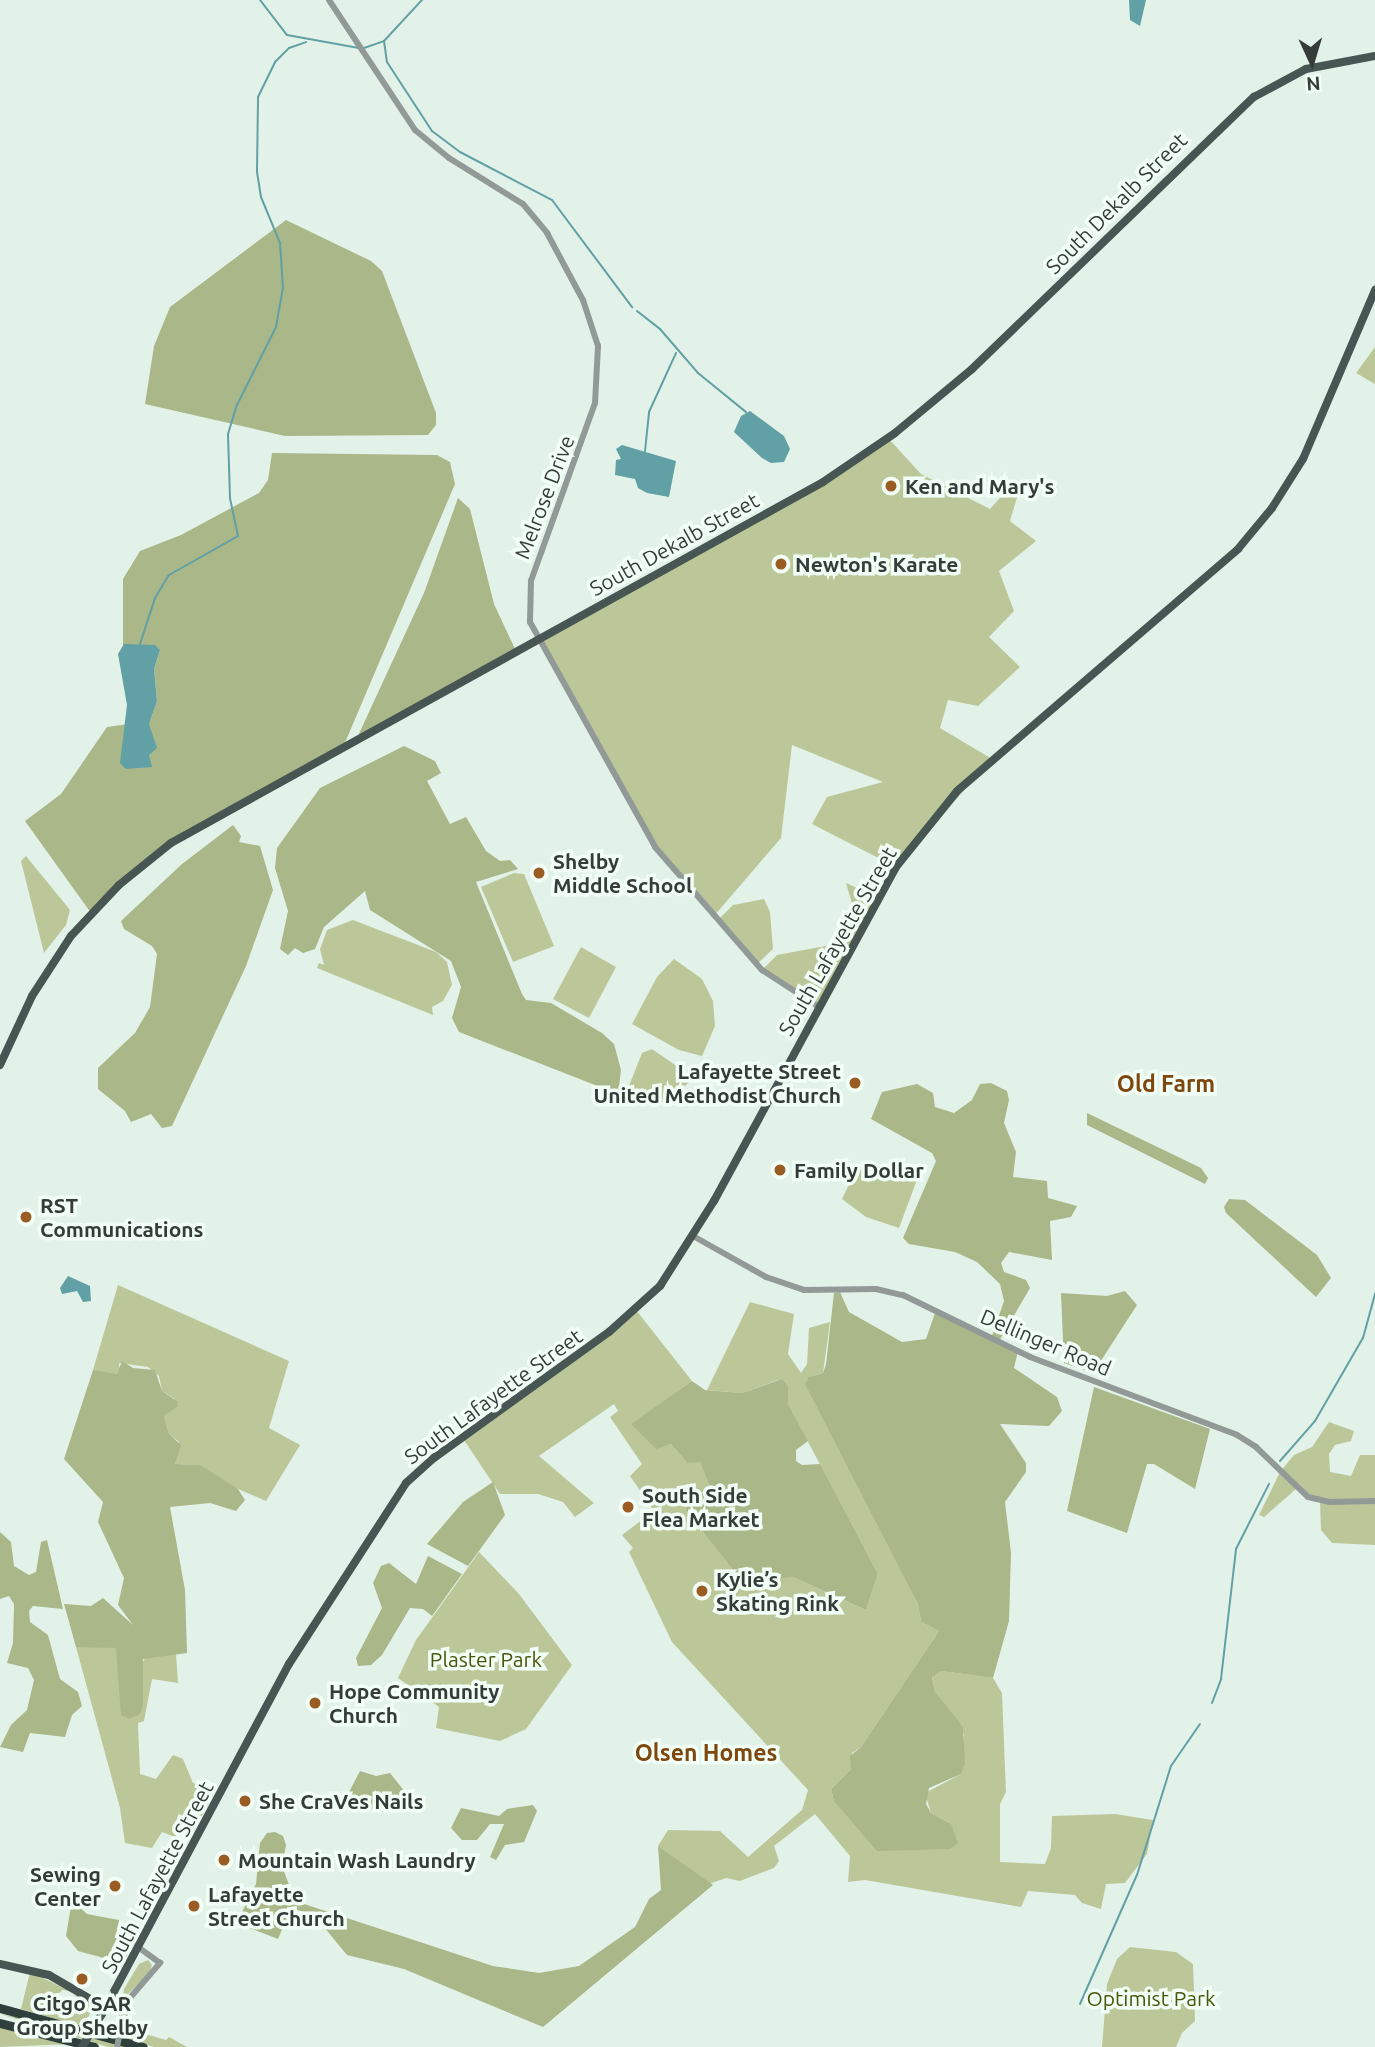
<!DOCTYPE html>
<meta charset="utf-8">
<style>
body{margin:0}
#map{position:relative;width:1375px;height:2047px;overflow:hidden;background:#e2f2e9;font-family:Ubuntu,sans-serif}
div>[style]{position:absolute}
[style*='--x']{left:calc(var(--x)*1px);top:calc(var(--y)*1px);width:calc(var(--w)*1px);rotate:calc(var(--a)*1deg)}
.green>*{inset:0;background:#bbc799}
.forest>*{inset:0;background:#aab788}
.water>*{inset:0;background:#61a0a4}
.stream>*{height:2px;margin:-1px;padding:0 1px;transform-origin:1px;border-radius:1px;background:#61a0a4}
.minor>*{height:6px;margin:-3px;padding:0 3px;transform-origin:3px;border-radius:3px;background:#929a98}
.major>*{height:8px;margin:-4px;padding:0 4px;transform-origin:4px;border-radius:4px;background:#485653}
.highway>*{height:9px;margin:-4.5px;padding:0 4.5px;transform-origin:4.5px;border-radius:4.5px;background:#2f3f3b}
.minor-bridge>*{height:6px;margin:-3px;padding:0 3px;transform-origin:3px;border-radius:3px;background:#929a98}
.major-bridge>*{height:8px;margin:-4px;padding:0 4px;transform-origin:4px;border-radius:4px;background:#485653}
.dots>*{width:19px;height:19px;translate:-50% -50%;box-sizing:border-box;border:4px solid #f2fff7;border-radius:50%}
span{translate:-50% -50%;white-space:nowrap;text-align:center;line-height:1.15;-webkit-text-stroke:7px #f2fff7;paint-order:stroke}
.street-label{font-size:21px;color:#363c39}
.poi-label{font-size:21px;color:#363c39;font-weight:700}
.left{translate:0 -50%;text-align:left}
.right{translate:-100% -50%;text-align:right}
.park-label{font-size:21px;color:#49560a}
.neighbourhood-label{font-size:23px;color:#7e470e;font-weight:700}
.north{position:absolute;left:1277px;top:28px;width:70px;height:70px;-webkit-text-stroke:5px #f2fff7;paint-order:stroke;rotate:176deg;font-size:19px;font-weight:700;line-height:28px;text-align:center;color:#363c39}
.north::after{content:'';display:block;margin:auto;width:24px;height:32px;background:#363c39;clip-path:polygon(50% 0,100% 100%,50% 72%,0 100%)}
</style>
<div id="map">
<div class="green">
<div style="clip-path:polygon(1375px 347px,1375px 384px,1356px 373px)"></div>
<div style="clip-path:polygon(888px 438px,921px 474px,990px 509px,1014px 482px,1021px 484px,1010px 521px,1036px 541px,999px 571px,1014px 611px,989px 637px,1020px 667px,978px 706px,948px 700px,940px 728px,992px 759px,896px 867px,812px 824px,827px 797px,883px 782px,792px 745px,781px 838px,714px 916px,655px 847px,538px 639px,782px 505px)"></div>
<div style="clip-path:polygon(26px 856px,70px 910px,66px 925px,44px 953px,21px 861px)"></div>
<div style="clip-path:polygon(514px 873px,524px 874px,554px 946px,513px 962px,481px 887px)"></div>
<div style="clip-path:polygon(846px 883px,877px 897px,819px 1007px,762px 970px,777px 955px,831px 945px,853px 907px)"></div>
<div style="clip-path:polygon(764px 899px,770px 912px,773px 949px,757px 964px,718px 920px,733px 905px)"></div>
<div style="clip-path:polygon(353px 920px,436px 952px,447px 962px,452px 985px,443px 1001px,432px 1007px,433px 1015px,317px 968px,319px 963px,324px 965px,320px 949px,327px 930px)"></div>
<div style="clip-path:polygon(581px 947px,616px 967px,589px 1018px,553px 999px)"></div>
<div style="clip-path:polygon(674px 959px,702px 979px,713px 1001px,715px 1026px,702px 1056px,679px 1050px,632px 1024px,657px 977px)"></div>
<div style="clip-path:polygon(652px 1049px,694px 1078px,667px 1102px,637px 1103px,625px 1096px,642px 1053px)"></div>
<div style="clip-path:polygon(858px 1166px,918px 1177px,899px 1228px,866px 1217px,842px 1199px)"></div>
<div style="clip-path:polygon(118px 1285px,289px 1361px,269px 1428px,300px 1445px,266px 1501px,220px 1481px,200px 1465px,175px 1464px,179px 1442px,169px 1434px,164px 1416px,173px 1409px,175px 1399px,162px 1391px,159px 1376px,148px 1367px,119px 1363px,120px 1372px,114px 1375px,93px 1370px)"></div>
<div style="clip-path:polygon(750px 1302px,794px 1314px,788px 1354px,801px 1373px,807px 1364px,809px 1328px,830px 1322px,823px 1373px,809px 1377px,918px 1604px,921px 1622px,939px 1631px,861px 1747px,852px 1753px,851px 1769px,831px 1789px,834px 1801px,951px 1824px,931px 1813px,925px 1793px,961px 1774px,964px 1734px,935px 1692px,932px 1676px,941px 1671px,993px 1678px,1002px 1693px,1006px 1792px,1000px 1804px,1000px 1862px,1045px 1864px,1051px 1848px,1052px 1816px,1115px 1814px,1153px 1820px,1147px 1854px,1125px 1883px,1106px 1884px,1101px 1909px,1082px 1903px,1075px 1895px,1028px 1891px,1021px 1907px,865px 1880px,848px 1882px,850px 1856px,815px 1814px,774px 1846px,779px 1861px,774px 1868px,740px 1881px,726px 1878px,709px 1884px,658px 1846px,668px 1830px,720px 1831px,748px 1857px,802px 1810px,808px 1790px,672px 1642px,629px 1552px,633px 1548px,622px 1535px,654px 1511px,630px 1476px,642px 1464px,610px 1417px,618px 1411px,614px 1404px,539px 1456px,594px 1503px,575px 1517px,563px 1502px,538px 1494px,500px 1494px,462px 1437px,636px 1310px,692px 1381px,632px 1424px,660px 1446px,671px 1444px,687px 1463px,700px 1461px,711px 1489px,688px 1504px,746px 1583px,780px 1575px,793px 1577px,866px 1610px,878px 1574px,788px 1404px,788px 1386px,778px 1380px,742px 1393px,707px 1390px)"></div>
<div style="clip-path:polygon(1329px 1422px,1354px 1431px,1351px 1441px,1335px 1445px,1329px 1454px,1330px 1472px,1351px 1476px,1360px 1455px,1375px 1455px,1375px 1545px,1332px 1543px,1321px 1530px,1320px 1501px,1296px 1489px,1264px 1517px,1259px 1515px,1280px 1472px,1294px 1455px,1312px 1447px)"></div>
<div style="clip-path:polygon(479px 1552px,519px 1594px,572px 1665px,526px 1729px,500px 1741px,436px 1728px,439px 1707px,398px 1678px,416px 1640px)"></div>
<div style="clip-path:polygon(113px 1646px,141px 1664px,147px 1656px,176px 1654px,178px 1683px,152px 1679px,144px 1721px,138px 1723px,140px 1774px,156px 1779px,173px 1755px,183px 1759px,193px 1783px,215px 1791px,192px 1834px,182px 1829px,175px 1837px,162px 1832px,152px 1848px,125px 1843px,120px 1808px,76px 1647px)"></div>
<div style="clip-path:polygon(1130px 1947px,1176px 1952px,1193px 1964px,1195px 2021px,1182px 2033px,1176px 2047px,1102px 2047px,1107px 1984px,1117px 1959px)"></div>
<div style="clip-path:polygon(148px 1960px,152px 1965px,149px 1974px,128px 1994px,117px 2025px,124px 1989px,139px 1964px)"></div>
<div style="clip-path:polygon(30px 1972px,70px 1991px,62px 1990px,56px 1998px,57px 2006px,69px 2014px,80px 2000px,74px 1994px,90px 2003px,92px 2010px,83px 2027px,21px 2009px)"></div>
<div style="clip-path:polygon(0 2014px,44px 2023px,129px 2047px,108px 2047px)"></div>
<div style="clip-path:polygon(125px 2022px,128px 2029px,166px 2040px,169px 2037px,187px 2047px,154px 2047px,122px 2038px)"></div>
<div style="clip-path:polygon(0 2025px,72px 2044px,0 2047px)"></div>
</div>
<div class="forest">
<div style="clip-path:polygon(286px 220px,371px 261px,382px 271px,436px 413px,436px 425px,428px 435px,285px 436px,145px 404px,154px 346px,170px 307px)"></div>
<div style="clip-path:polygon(272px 453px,437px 455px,450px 462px,455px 484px,344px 745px,195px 827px,91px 913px,25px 821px,61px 794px,107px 727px,150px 721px,157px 701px,154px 669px,160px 650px,123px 645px,123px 579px,140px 551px,181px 535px,259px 493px,268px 480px)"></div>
<div style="clip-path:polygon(458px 498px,470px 509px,494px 604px,516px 651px,357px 738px,424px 593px)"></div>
<div style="clip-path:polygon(404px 746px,435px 761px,441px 773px,427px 781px,450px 824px,466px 817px,486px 851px,500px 861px,510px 860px,518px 869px,476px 882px,522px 994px,526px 1000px,551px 1003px,602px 1033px,614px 1044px,621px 1070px,618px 1094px,459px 1032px,452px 1018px,461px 987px,451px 961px,370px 910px,365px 891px,324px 927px,315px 949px,303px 953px,295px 948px,288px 955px,280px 949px,288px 911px,275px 868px,277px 848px,320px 788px)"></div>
<div style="clip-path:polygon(233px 825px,241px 836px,239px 842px,260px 846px,273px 890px,246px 966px,172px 1126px,162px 1128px,151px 1114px,131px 1122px,125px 1111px,98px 1089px,98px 1068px,135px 1033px,150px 1007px,157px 954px,152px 946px,124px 929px,121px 921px,182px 864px)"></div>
<div style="clip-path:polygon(991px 1083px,1007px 1091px,1009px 1100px,1004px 1123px,1016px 1152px,1013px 1177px,1047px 1181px,1048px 1198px,1077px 1206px,1071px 1217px,1050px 1221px,1052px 1260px,1009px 1252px,1001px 1263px,1004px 1272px,1026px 1280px,1030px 1288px,998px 1343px,1018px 1351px,1014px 1368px,1057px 1397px,1062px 1411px,1049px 1426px,1000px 1424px,1026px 1463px,1026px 1472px,1005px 1502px,1011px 1553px,1009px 1621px,993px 1678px,941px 1671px,932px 1677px,935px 1692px,963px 1727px,965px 1763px,961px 1774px,929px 1788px,926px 1804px,931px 1813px,951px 1824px,958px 1843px,950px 1849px,877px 1851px,834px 1801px,831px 1789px,851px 1769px,850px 1756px,861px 1747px,939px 1631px,921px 1622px,918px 1604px,805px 1384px,809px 1377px,823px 1373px,826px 1364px,834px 1293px,840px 1292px,849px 1312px,902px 1342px,926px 1339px,935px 1313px,991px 1339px,1004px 1301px,1000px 1284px,977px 1262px,955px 1252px,909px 1244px,903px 1238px,936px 1161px,932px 1153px,871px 1119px,882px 1092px,917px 1084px,933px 1093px,935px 1107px,954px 1113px,972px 1100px,980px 1084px)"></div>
<div style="clip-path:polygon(1087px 1113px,1201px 1168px,1208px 1178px,1205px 1184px,1087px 1125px)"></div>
<div style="clip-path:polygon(1229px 1199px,1245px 1200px,1317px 1255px,1331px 1278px,1316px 1297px,1226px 1213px,1224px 1207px)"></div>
<div style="clip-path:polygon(1125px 1291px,1137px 1305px,1093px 1373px,1064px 1363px,1061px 1293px,1107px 1296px)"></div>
<div style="clip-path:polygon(122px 1361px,133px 1368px,155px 1370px,162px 1391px,177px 1401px,178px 1406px,164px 1416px,169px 1434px,181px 1445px,175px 1464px,200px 1465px,238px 1489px,245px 1500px,236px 1511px,210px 1503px,170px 1507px,185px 1590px,187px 1653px,143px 1659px,143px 1705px,140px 1714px,129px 1719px,121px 1715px,116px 1648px,76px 1647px,64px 1604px,91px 1606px,103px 1598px,133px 1625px,118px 1605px,124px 1578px,98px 1522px,103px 1502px,64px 1459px,93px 1370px,117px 1374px)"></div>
<div style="clip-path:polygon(782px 1379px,788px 1386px,788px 1404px,808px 1441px,796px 1450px,796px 1461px,802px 1465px,820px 1464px,878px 1574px,866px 1610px,793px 1577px,743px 1582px,686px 1510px,688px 1504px,711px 1489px,700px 1462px,687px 1463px,671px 1444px,656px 1449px,631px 1424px,692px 1381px,705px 1390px,742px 1393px)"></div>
<div style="clip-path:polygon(1094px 1387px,1210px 1429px,1195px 1489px,1154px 1464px,1147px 1464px,1127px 1533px,1067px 1511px)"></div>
<div style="clip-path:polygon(493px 1482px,505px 1515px,468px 1566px,427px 1544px,463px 1502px)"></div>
<div style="clip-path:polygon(0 1532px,11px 1542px,14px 1566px,29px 1575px,36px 1572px,41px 1542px,47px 1540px,63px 1609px,33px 1606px,29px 1611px,30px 1622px,48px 1635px,60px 1679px,78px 1692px,82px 1706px,72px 1715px,65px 1737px,30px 1733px,23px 1752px,0 1747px,11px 1725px,27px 1710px,34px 1680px,28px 1668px,7px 1663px,13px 1643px,14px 1604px,9px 1596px,0 1599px)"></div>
<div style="clip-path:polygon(428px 1556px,462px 1574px,432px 1616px,423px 1609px,410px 1608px,382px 1655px,371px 1665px,358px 1666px,356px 1658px,382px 1608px,373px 1583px,381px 1566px,389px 1563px,416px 1584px)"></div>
<div style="clip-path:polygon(360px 1771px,376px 1776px,390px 1773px,410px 1798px,394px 1801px,384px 1812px,353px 1803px,348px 1794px)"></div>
<div style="clip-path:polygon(533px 1805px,537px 1811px,524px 1842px,505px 1845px,496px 1860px,490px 1857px,504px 1824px,490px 1824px,477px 1840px,462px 1840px,451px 1828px,461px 1808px,499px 1816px,507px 1809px)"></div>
<div style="clip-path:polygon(275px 1832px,283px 1836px,286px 1845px,282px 1866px,295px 1901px,493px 1966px,539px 1973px,579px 1966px,635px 1927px,649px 1899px,661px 1890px,658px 1846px,713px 1885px,543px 2027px,404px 1969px,347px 1955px,314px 1915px,291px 1908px,278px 1939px,242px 1925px,242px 1912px,256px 1884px,260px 1843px,267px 1833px)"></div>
<div style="clip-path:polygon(76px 1904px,87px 1914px,119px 1920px,118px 1934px,128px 1953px,122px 1963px,78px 1951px,66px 1936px,71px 1906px)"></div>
</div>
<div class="water">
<div style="clip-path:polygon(1129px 0,1146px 0,1140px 26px,1130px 20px)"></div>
<div style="clip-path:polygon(750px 411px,784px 436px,790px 449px,784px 462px,771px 463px,762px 458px,734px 432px,741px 416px)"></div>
<div style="clip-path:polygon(622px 445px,676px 461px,669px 497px,647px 493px,638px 488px,635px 479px,615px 475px,616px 460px,621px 459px,616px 449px)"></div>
<div style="clip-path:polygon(124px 644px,155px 645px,160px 650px,154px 669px,157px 701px,149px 724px,157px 748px,149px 755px,152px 767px,126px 769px,120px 763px,127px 705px,118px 654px)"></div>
<div style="clip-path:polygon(68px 1276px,90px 1286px,91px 1301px,83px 1302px,77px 1291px,62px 1294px,60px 1288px)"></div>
</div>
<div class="stream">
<div style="--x:260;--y:0;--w:44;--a:52.4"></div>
<div style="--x:287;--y:35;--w:73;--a:10.2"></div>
<div style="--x:384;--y:41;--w:21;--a:82"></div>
<div style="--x:387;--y:62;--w:82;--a:56.9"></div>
<div style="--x:432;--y:131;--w:35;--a:37"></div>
<div style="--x:460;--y:152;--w:104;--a:27.6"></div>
<div style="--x:552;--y:200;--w:134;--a:53.2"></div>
<div style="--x:364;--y:48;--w:21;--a:-19"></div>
<div style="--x:384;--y:41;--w:56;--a:-47.2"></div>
<div style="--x:637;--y:311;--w:29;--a:38"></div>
<div style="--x:660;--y:329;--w:58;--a:49.2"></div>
<div style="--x:698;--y:373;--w:62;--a:39.1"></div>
<div style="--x:645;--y:451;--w:39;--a:-84"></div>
<div style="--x:649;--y:412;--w:65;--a:-65.4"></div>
<div style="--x:140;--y:644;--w:48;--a:-71.9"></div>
<div style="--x:155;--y:598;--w:27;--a:-59"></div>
<div style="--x:169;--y:575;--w:79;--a:-29.5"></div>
<div style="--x:238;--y:536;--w:39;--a:-102"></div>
<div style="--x:230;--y:498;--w:64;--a:-91.8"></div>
<div style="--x:228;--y:434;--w:30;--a:-73"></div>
<div style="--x:237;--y:405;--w:87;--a:-63.4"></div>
<div style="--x:276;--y:327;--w:39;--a:-80"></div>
<div style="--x:283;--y:289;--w:46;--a:-93.7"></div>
<div style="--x:280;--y:243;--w:50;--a:-112.4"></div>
<div style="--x:261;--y:197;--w:26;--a:-99"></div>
<div style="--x:257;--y:171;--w:74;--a:-89.2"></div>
<div style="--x:258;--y:97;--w:39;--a:-64"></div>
<div style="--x:275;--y:62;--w:20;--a:-45"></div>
<div style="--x:289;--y:48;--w:18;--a:-19"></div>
<div style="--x:1280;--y:1461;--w:53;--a:-48.8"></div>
<div style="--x:1315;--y:1421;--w:96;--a:-60"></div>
<div style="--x:1363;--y:1338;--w:46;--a:-74.7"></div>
<div style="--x:1212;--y:1703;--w:26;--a:-69"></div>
<div style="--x:1221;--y:1679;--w:131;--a:-83.4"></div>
<div style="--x:1236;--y:1549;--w:73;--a:-63.1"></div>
<div style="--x:1080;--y:2004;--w:141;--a:-66.2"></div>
<div style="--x:1137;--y:1875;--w:114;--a:-72.7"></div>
<div style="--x:1171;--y:1766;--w:51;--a:-55.4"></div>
</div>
<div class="minor">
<div style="--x:329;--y:0;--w:156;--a:56.5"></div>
<div style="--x:415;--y:130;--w:44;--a:39.5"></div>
<div style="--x:449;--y:158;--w:87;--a:31.9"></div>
<div style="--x:523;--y:204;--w:38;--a:50"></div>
<div style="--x:547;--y:233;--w:76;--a:61.8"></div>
<div style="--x:583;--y:300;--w:48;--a:71.9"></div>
<div style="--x:598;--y:346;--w:57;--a:93"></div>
<div style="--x:595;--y:403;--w:189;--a:109.8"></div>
<div style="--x:531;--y:581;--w:41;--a:91.4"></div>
<div style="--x:530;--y:622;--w:257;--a:60.9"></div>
<div style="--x:655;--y:847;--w:163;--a:49"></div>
<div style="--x:762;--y:970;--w:68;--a:33"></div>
<div style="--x:693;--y:1236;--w:84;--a:29.3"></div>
<div style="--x:766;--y:1277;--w:40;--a:18.9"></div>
<div style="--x:804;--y:1290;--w:72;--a:-0.8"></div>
<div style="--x:876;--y:1289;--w:28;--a:13"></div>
<div style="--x:903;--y:1295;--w:141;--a:26"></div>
<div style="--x:1030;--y:1357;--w:221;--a:20.6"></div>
<div style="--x:1237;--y:1435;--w:22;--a:32"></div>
<div style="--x:1256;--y:1447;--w:72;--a:43.9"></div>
<div style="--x:1308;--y:1497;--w:22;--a:13"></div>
<div style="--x:1329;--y:1502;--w:46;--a:-1.2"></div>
<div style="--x:121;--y:2027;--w:29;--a:-74"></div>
<div style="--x:129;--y:1999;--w:48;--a:-49.3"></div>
<div style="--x:160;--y:1963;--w:24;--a:-144"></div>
</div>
<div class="major">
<div style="--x:0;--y:1065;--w:76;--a:-65.1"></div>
<div style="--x:32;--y:996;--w:72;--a:-57"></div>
<div style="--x:71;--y:936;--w:70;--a:-46.7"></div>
<div style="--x:119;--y:885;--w:67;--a:-38.9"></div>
<div style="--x:171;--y:843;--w:745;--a:-28.97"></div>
<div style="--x:823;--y:482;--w:87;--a:-34.2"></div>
<div style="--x:895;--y:433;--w:100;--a:-39.7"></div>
<div style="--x:972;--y:369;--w:392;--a:-44"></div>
<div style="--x:1254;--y:97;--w:59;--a:-28.3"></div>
<div style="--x:1306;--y:69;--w:70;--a:-10.7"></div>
<div style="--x:0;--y:1964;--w:50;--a:12.7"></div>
<div style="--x:49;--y:1975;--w:66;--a:30.1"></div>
<div style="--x:102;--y:2014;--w:397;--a:-61.9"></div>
<div style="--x:289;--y:1664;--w:216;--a:-57.1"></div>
<div style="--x:406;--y:1483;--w:38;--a:-42"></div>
<div style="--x:434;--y:1458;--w:216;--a:-35.8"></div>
<div style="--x:609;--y:1332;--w:69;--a:-42"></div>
<div style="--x:660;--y:1286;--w:101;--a:-57.6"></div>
<div style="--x:714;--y:1201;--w:380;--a:-61.4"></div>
<div style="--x:896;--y:867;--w:97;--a:-51.2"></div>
<div style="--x:957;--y:791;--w:371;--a:-40.7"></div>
<div style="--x:1238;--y:549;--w:53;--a:-50.3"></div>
<div style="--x:1272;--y:508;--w:58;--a:-57.7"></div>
<div style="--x:1303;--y:459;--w:184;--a:-66.9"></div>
</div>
<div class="highway">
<div style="--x:0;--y:2008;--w:148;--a:15.3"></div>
<div style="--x:0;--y:2023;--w:97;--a:14.3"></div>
</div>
<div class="minor-bridge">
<div style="--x:117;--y:2047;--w:20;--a:-79"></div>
</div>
<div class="major-bridge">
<div style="--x:82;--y:2047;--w:39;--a:-59"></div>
</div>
<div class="dots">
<div style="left:891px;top:486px;background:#9a5c22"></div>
<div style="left:781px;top:564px;background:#9a5c22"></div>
<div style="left:539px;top:873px;background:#9a5c22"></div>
<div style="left:855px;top:1083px;background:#9a5c22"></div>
<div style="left:780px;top:1170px;background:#9a5c22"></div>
<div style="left:26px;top:1217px;background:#9a5c22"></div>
<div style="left:628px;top:1507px;background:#9a5c22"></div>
<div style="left:702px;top:1591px;background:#9a5c22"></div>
<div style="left:315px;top:1703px;background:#9a5c22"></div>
<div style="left:245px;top:1801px;background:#9a5c22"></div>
<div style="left:224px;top:1860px;background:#9a5c22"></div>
<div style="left:115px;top:1886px;background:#9a5c22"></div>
<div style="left:194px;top:1906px;background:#9a5c22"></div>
<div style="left:82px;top:1979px;background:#9a5c22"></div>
</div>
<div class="street-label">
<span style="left:1116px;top:203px;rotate:-45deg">South Dekalb Street</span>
<span style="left:544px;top:497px;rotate:-69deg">Melrose Drive</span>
<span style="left:674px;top:544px;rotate:-29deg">South Dekalb Street</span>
<span style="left:837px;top:941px;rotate:-60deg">South Lafayette Street</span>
<span style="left:1046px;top:1342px;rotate:23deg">Dellinger Road</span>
<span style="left:493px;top:1396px;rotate:-36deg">South Lafayette Street</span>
<span style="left:157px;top:1877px;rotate:-62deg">South Lafayette Street</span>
</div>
<div class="poi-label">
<span class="left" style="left:905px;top:486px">Ken and Mary's</span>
<span class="left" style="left:795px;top:564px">Newton's Karate</span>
<span class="left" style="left:553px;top:873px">Shelby<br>Middle School</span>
<span class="right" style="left:841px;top:1083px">Lafayette Street<br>United Methodist Church</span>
<span class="left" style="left:794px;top:1170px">Family Dollar</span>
<span class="left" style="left:40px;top:1217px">RST<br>Communications</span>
<span class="left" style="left:642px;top:1507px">South Side<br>Flea Market</span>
<span class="left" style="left:716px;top:1591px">Kylie’s<br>Skating Rink</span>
<span class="left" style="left:329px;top:1703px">Hope Community<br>Church</span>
<span class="left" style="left:259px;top:1801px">She CraVes Nails</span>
<span class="left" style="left:238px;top:1860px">Mountain Wash Laundry</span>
<span class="right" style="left:101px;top:1886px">Sewing<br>Center</span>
<span class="left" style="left:208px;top:1906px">Lafayette<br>Street Church</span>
<span style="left:82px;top:2015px">Citgo SAR<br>Group Shelby</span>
</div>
<div class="park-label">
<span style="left:486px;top:1659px">Plaster Park</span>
<span style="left:1151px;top:1998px">Optimist Park</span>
</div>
<div class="neighbourhood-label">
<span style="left:1166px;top:1084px">Old Farm</span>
<span style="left:706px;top:1753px">Olsen Homes</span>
</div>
<div class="north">N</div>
</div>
